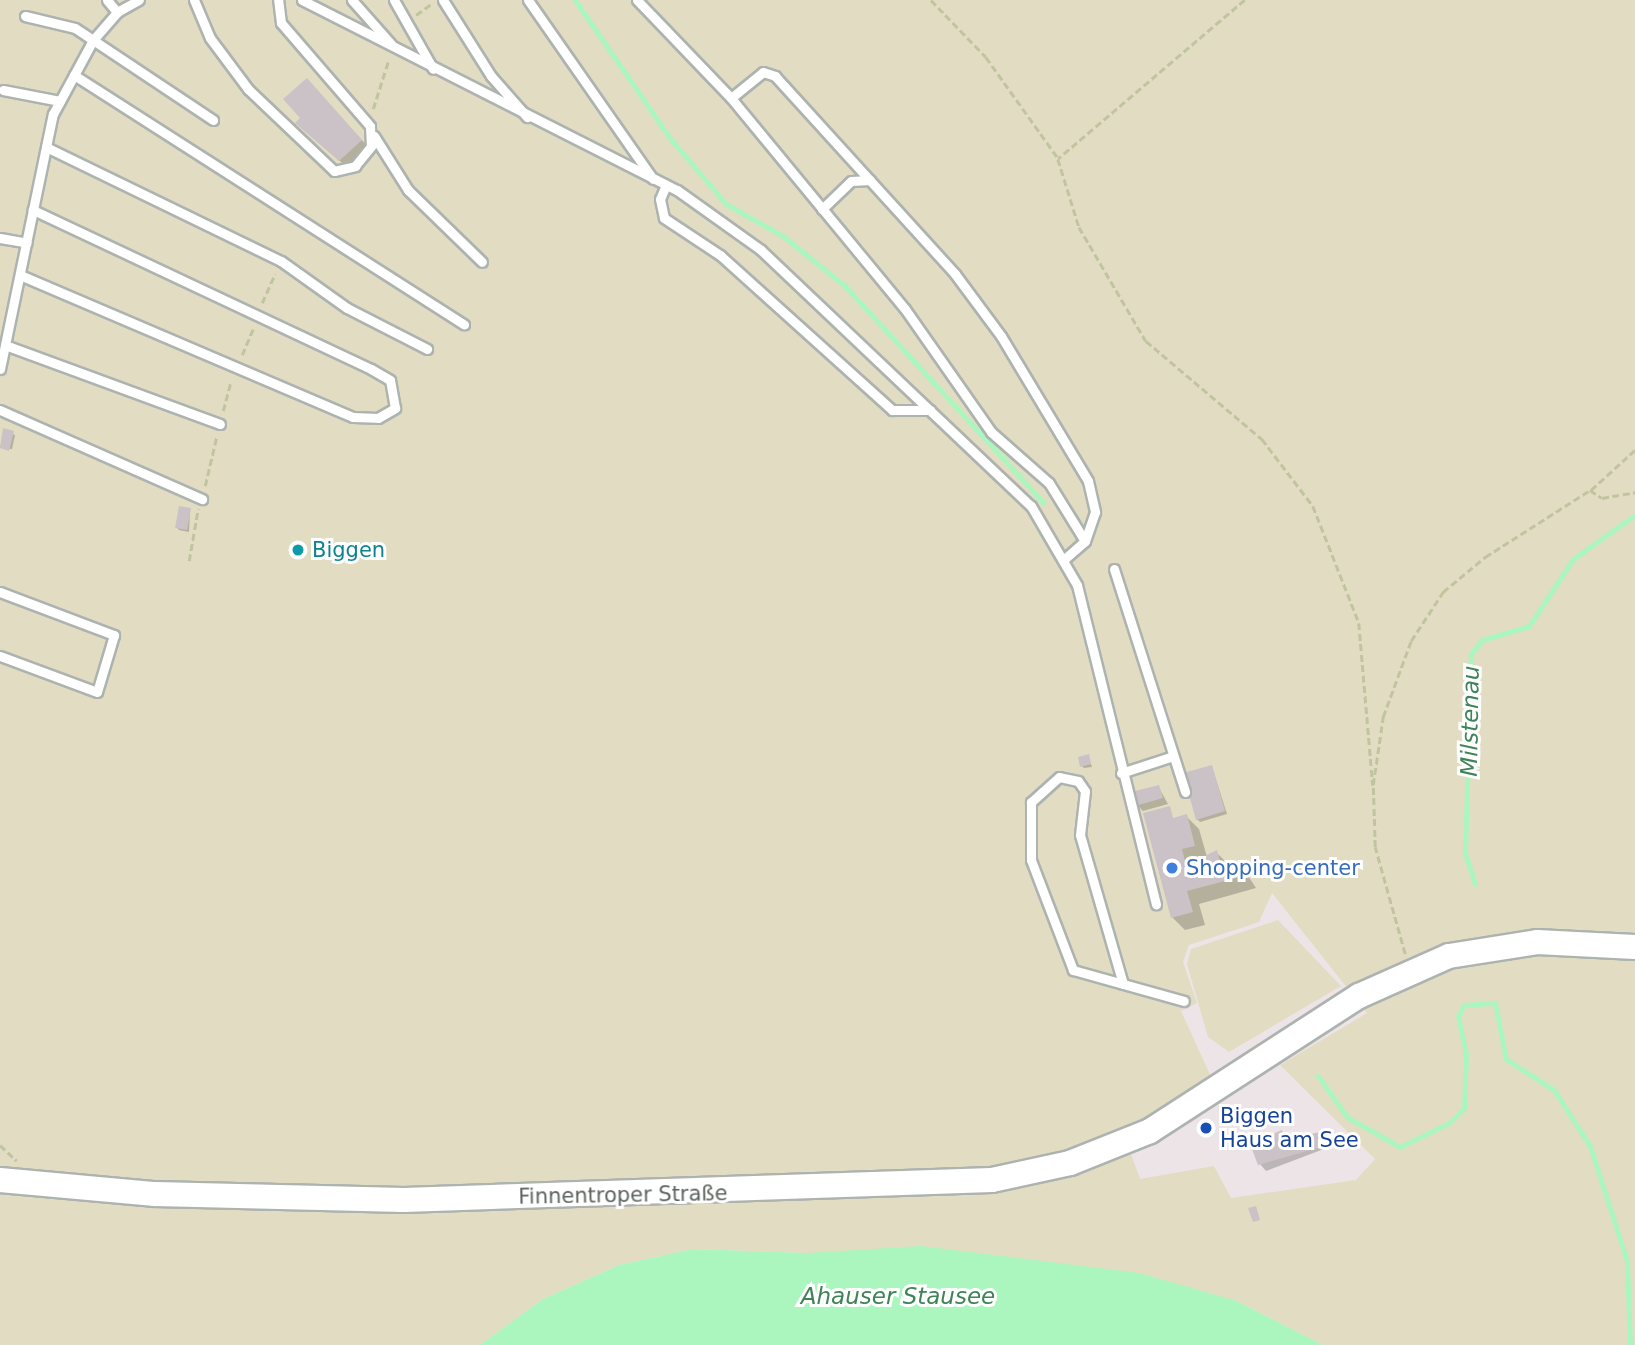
<!DOCTYPE html>
<meta charset="utf-8">
<style>
body{margin:0}
#map{position:relative;width:1635px;height:1345px;overflow:hidden;background:#ede4e7;font-family:"DejaVu Sans",sans-serif}
div>[style]{position:absolute}
[style*='--x']{left:calc(var(--x)*1px);top:calc(var(--y)*1px);width:calc(var(--w)*1px);rotate:calc(var(--a)*1deg)}
.green>*{inset:0;background:#e2dcc3}
.water>*{inset:0;background:#abf6be}
.shadow>*{inset:0;background:#0003}
.stream>*{height:5px;margin:-2.5px;padding:0 2.5px;transform-origin:2.5px;border-radius:2.5px;background:#abf6be}
.building>*{inset:0;background:#cac2c6}
.path>*{height:2.5px;margin-top:-1.25px;transform-origin:0;background:repeating-linear-gradient(90deg,#c1c59f 0 7px,transparent 0 10.5px)}
.roads{filter:drop-shadow(2px 0 #adb3af) drop-shadow(-2px 0 #adb3af) drop-shadow(0 2px #adb3af) drop-shadow(0 -2px #adb3af)}
.lane>*{height:9px;margin:-4.5px;padding:0 4.5px;transform-origin:4.5px;border-radius:4.5px;background:#fff}
.secondary>*{height:24px;margin:-12px;padding:0 12px;transform-origin:12px;border-radius:12px;background:#fff}
.dots>*{width:19px;height:19px;translate:-50% -50%;box-sizing:border-box;border:4px solid #fff;border-radius:50%}
span{translate:-50% -50%;white-space:nowrap;text-align:center;line-height:1.15;-webkit-text-stroke:6px #fff;paint-order:stroke}
.culture-label{font-size:21px;color:#0d838f}
.left{translate:0 -50%;text-align:left}
.shop-label{font-size:21px;color:#366cbe}
.transit-label{font-size:21px;color:#164399}
.street-label{font-size:21px;color:#5c635e}
.water-label{font-size:23px;color:#3e8456;font-style:italic}
</style>
<div id="map">
<div class="green">
<div style="clip-path:polygon(evenodd,0 0,1635px 0,1635px 1345px,1323px 1345px,1237px 1301px,807px 1253px,693px 1249px,619px 1265px,543px 1299px,480px 1345px,0 1345px,0 0,1272px 893px,1367px 1013px,1280px 1065px,1375px 1159px,1356px 1180px,1231px 1198px,1214px 1166px,1140px 1179px,1122px 1129px,1165px 1113px,1212px 1079px,1181px 1011px,1197px 1003px,1183px 962px,1189px 945px,1259px 922px,1272px 893px)"></div>
<div style="clip-path:polygon(1278px 920px,1341px 986px,1229px 1052px,1208px 1037px,1187px 964px,1191px 949px)"></div>
</div>
<div class="water">
<div style="clip-path:polygon(921px 1246px,1139px 1273px,1237px 1301px,1323px 1345px,480px 1345px,543px 1299px,619px 1265px,693px 1249px,807px 1253px)"></div>
</div>
<div class="shadow">
<div style="clip-path:polygon(316px 90px,371px 150px,349px 169px,307px 132px)"></div>
<div style="clip-path:polygon(4px 431px,15px 435px,12px 449px,0 448px)"></div>
<div style="clip-path:polygon(190px 510px,189px 532px,179px 530px,177px 527px)"></div>
<div style="clip-path:polygon(1088px 756px,1092px 767px,1084px 768px,1082px 766px)"></div>
<div style="clip-path:polygon(1212px 767px,1227px 814px,1200px 822px,1197px 819px)"></div>
<div style="clip-path:polygon(1158px 786px,1168px 804px,1143px 811px,1137px 805px)"></div>
<div style="clip-path:polygon(1186px 816px,1199px 829px,1207px 857px,1216px 852px,1228px 864px,1239px 862px,1256px 888px,1199px 904px,1205px 925px,1185px 930px,1172px 917px,1174px 820px)"></div>
<div style="clip-path:polygon(1282px 1132px,1289px 1142px,1322px 1133px,1329px 1147px,1266px 1171px,1260px 1164px)"></div>
</div>
<div class="stream">
<div style="--x:575;--y:0;--w:166;--a:55.5"></div>
<div style="--x:669;--y:137;--w:88;--a:49.6"></div>
<div style="--x:726;--y:204;--w:65;--a:29.3"></div>
<div style="--x:783;--y:236;--w:80;--a:38.9"></div>
<div style="--x:845;--y:286;--w:294;--a:47.5"></div>
<div style="--x:1475;--y:884;--w:33;--a:-108"></div>
<div style="--x:1465;--y:853;--w:199;--a:-88.3"></div>
<div style="--x:1471;--y:654;--w:18;--a:-52"></div>
<div style="--x:1482;--y:640;--w:49;--a:-16.6"></div>
<div style="--x:1529;--y:626;--w:80;--a:-56.7"></div>
<div style="--x:1573;--y:559;--w:76;--a:-35.4"></div>
<div style="--x:1318;--y:1076;--w:50;--a:54.7"></div>
<div style="--x:1347;--y:1117;--w:61;--a:29.5"></div>
<div style="--x:1400;--y:1147;--w:55;--a:-26.1"></div>
<div style="--x:1449;--y:1123;--w:21;--a:-45"></div>
<div style="--x:1464;--y:1108;--w:54;--a:-87.9"></div>
<div style="--x:1466;--y:1054;--w:38;--a:-102"></div>
<div style="--x:1458;--y:1017;--w:13;--a:-63"></div>
<div style="--x:1464;--y:1005;--w:31;--a:-4"></div>
<div style="--x:1495;--y:1003;--w:57;--a:78.9"></div>
<div style="--x:1506;--y:1059;--w:57;--a:32.9"></div>
<div style="--x:1554;--y:1090;--w:67;--a:57.3"></div>
<div style="--x:1590;--y:1146;--w:121;--a:72.2"></div>
<div style="--x:1627;--y:1261;--w:84;--a:88"></div>
</div>
<div class="building">
<div style="clip-path:polygon(307px 78px,362px 140px,339px 161px,295px 123px,300px 118px,283px 99px)"></div>
<div style="clip-path:polygon(3px 428px,14px 431px,9px 451px,0 448px)"></div>
<div style="clip-path:polygon(179px 506px,191px 508px,187px 530px,175px 528px)"></div>
<div style="clip-path:polygon(1089px 754px,1091px 764px,1080px 767px,1078px 757px)"></div>
<div style="clip-path:polygon(1212px 765px,1225px 811px,1196px 820px,1183px 773px)"></div>
<div style="clip-path:polygon(1159px 785px,1163px 798px,1135px 806px,1131px 792px)"></div>
<div style="clip-path:polygon(1170px 806px,1173px 818px,1187px 814px,1195px 846px,1182px 849px,1186px 865px,1217px 850px,1221px 865px,1240px 860px,1244px 876px,1187px 891px,1193px 912px,1171px 918px,1143px 813px)"></div>
<div style="clip-path:polygon(1282px 1130px,1285px 1141px,1323px 1131px,1328px 1145px,1258px 1165px,1250px 1144px)"></div>
<div style="clip-path:polygon(1256px 1206px,1260px 1220px,1253px 1222px,1248px 1208px)"></div>
</div>
<div class="path">
<div style="--x:931;--y:0;--w:79;--a:46"></div>
<div style="--x:986;--y:57;--w:124;--a:54.5"></div>
<div style="--x:1245;--y:0;--w:245;--a:139.6"></div>
<div style="--x:1058;--y:159;--w:71;--a:72.8"></div>
<div style="--x:1079;--y:227;--w:132;--a:59.6"></div>
<div style="--x:1146;--y:341;--w:152;--a:40.2"></div>
<div style="--x:1262;--y:439;--w:84;--a:52.7"></div>
<div style="--x:1313;--y:506;--w:126;--a:68.5"></div>
<div style="--x:1359;--y:623;--w:163;--a:85.1"></div>
<div style="--x:416;--y:15;--w:19;--a:-36"></div>
<div style="--x:373;--y:109;--w:52;--a:-72.3"></div>
<div style="--x:262;--y:303;--w:32;--a:-66"></div>
<div style="--x:242;--y:355;--w:28;--a:-67"></div>
<div style="--x:223;--y:411;--w:31;--a:-75"></div>
<div style="--x:205;--y:486;--w:52;--a:-76.8"></div>
<div style="--x:1591;--y:490;--w:59;--a:-42.3"></div>
<div style="--x:189;--y:561;--w:53;--a:-80.2"></div>
<div style="--x:1405;--y:954;--w:111;--a:-105.7"></div>
<div style="--x:1375;--y:847;--w:62;--a:-91.8"></div>
<div style="--x:1373;--y:785;--w:69;--a:-81.6"></div>
<div style="--x:1383;--y:717;--w:81;--a:-69.8"></div>
<div style="--x:1411;--y:641;--w:59;--a:-56.9"></div>
<div style="--x:1443;--y:592;--w:55;--a:-39.8"></div>
<div style="--x:1485;--y:557;--w:125;--a:-32.5"></div>
<div style="--x:1590;--y:490;--w:14;--a:34"></div>
<div style="--x:1602;--y:498;--w:34;--a:-10"></div>
<div style="--x:0;--y:1145;--w:23;--a:43"></div>
</div>
<div class="roads">
<div class="lane">
<div style="--x:107;--y:0;--w:16;--a:50"></div>
<div style="--x:194;--y:0;--w:41;--a:67.2"></div>
<div style="--x:210;--y:38;--w:64;--a:53.3"></div>
<div style="--x:248;--y:89;--w:119;--a:43.6"></div>
<div style="--x:334;--y:171;--w:22;--a:-13"></div>
<div style="--x:355;--y:166;--w:26;--a:-51"></div>
<div style="--x:371;--y:146;--w:20;--a:-93"></div>
<div style="--x:370;--y:126;--w:136;--a:-130.8"></div>
<div style="--x:281;--y:23;--w:23;--a:-97"></div>
<div style="--x:302;--y:0;--w:420;--a:26.9"></div>
<div style="--x:677;--y:190;--w:103;--a:35.5"></div>
<div style="--x:761;--y:250;--w:372;--a:43.5"></div>
<div style="--x:1031;--y:506;--w:91;--a:59.8"></div>
<div style="--x:1077;--y:585;--w:329;--a:76.1"></div>
<div style="--x:352;--y:0;--w:59;--a:48.4"></div>
<div style="--x:394;--y:0;--w:79;--a:60.5"></div>
<div style="--x:443;--y:0;--w:90;--a:57.7"></div>
<div style="--x:491;--y:76;--w:55;--a:48.7"></div>
<div style="--x:528;--y:0;--w:218;--a:55.1"></div>
<div style="--x:637;--y:0;--w:136;--a:46.2"></div>
<div style="--x:731;--y:98;--w:273;--a:50.5"></div>
<div style="--x:905;--y:309;--w:150;--a:55"></div>
<div style="--x:991;--y:432;--w:77;--a:41.3"></div>
<div style="--x:1049;--y:483;--w:68;--a:58.2"></div>
<div style="--x:25;--y:16;--w:51;--a:13.5"></div>
<div style="--x:75;--y:28;--w:166;--a:33.7"></div>
<div style="--x:74;--y:75;--w:463;--a:32.6"></div>
<div style="--x:3;--y:90;--w:58;--a:10.9"></div>
<div style="--x:731;--y:98;--w:41;--a:-39.1"></div>
<div style="--x:763;--y:72;--w:13;--a:18"></div>
<div style="--x:775;--y:76;--w:268;--a:47.7"></div>
<div style="--x:955;--y:274;--w:77;--a:53.4"></div>
<div style="--x:1001;--y:336;--w:169;--a:59"></div>
<div style="--x:1088;--y:481;--w:32;--a:77"></div>
<div style="--x:1095;--y:512;--w:31;--a:109"></div>
<div style="--x:1085;--y:541;--w:29;--a:139"></div>
<div style="--x:374;--y:136;--w:64;--a:57.8"></div>
<div style="--x:408;--y:190;--w:103;--a:44.2"></div>
<div style="--x:46;--y:147;--w:261;--a:25.9"></div>
<div style="--x:281;--y:261;--w:81;--a:35.5"></div>
<div style="--x:347;--y:308;--w:90;--a:27.1"></div>
<div style="--x:666;--y:185;--w:15;--a:113"></div>
<div style="--x:660;--y:199;--w:19;--a:78"></div>
<div style="--x:664;--y:218;--w:67;--a:33.5"></div>
<div style="--x:720;--y:255;--w:232;--a:42"></div>
<div style="--x:892;--y:410;--w:38;--a:0"></div>
<div style="--x:822;--y:209;--w:40;--a:-44"></div>
<div style="--x:851;--y:181;--w:19;--a:-3"></div>
<div style="--x:0;--y:238;--w:27;--a:10"></div>
<div style="--x:20;--y:275;--w:362;--a:23.1"></div>
<div style="--x:353;--y:417;--w:25;--a:2"></div>
<div style="--x:378;--y:418;--w:20;--a:-30"></div>
<div style="--x:395;--y:408;--w:28;--a:-100"></div>
<div style="--x:390;--y:380;--w:22;--a:-150"></div>
<div style="--x:371;--y:369;--w:374;--a:-154.8"></div>
<div style="--x:5;--y:345;--w:229;--a:20.2"></div>
<div style="--x:0;--y:369;--w:260;--a:-78.3"></div>
<div style="--x:53;--y:114;--w:84;--a:-61.6"></div>
<div style="--x:93;--y:40;--w:37;--a:-49"></div>
<div style="--x:117;--y:12;--w:25;--a:-29"></div>
<div style="--x:0;--y:410;--w:221;--a:23.8"></div>
<div style="--x:1114;--y:569;--w:234;--a:72.3"></div>
<div style="--x:0;--y:592;--w:122;--a:20.7"></div>
<div style="--x:114;--y:635;--w:59;--a:106.6"></div>
<div style="--x:97;--y:692;--w:103;--a:-159.6"></div>
<div style="--x:1121;--y:773;--w:55;--a:-18.1"></div>
<div style="--x:1123;--y:984;--w:155;--a:-106.1"></div>
<div style="--x:1080;--y:835;--w:44;--a:-83.5"></div>
<div style="--x:1085;--y:791;--w:12;--a:-125"></div>
<div style="--x:1078;--y:781;--w:19;--a:-168"></div>
<div style="--x:1059;--y:777;--w:38;--a:138"></div>
<div style="--x:1031;--y:802;--w:58;--a:90"></div>
<div style="--x:1031;--y:860;--w:118;--a:69.1"></div>
<div style="--x:1073;--y:970;--w:115;--a:15.6"></div>
</div>
<div class="secondary">
<div style="--x:0;--y:1180;--w:156;--a:5.2"></div>
<div style="--x:155;--y:1194;--w:249;--a:1.4"></div>
<div style="--x:404;--y:1200;--w:588;--a:-1.95"></div>
<div style="--x:992;--y:1180;--w:80;--a:-12.3"></div>
<div style="--x:1070;--y:1163;--w:86;--a:-21.8"></div>
<div style="--x:1150;--y:1131;--w:249;--a:-32.9"></div>
<div style="--x:1359;--y:996;--w:98;--a:-24"></div>
<div style="--x:1449;--y:956;--w:89;--a:-9"></div>
<div style="--x:1537;--y:942;--w:98;--a:2.9"></div>
</div>
</div>
<div class="dots">
<div style="left:298px;top:550px;background:#0f9aa8"></div>
<div style="left:1172px;top:868px;background:#3f7fe0"></div>
<div style="left:1206px;top:1128px;background:#1a4fb4"></div>
</div>
<div class="culture-label">
<span class="left" style="left:312px;top:550px">Biggen</span>
</div>
<div class="shop-label">
<span class="left" style="left:1186px;top:868px">Shopping-center</span>
</div>
<div class="transit-label">
<span class="left" style="left:1220px;top:1128px">Biggen<br>Haus am See</span>
</div>
<div class="street-label">
<span style="left:623px;top:1195px;rotate:-1deg">Finnentroper Straße</span>
</div>
<div class="water-label">
<span style="left:1470px;top:721px;rotate:-89deg">Milstenau</span>
<span style="left:898px;top:1296px">Ahauser Stausee</span>
</div>
</div>
